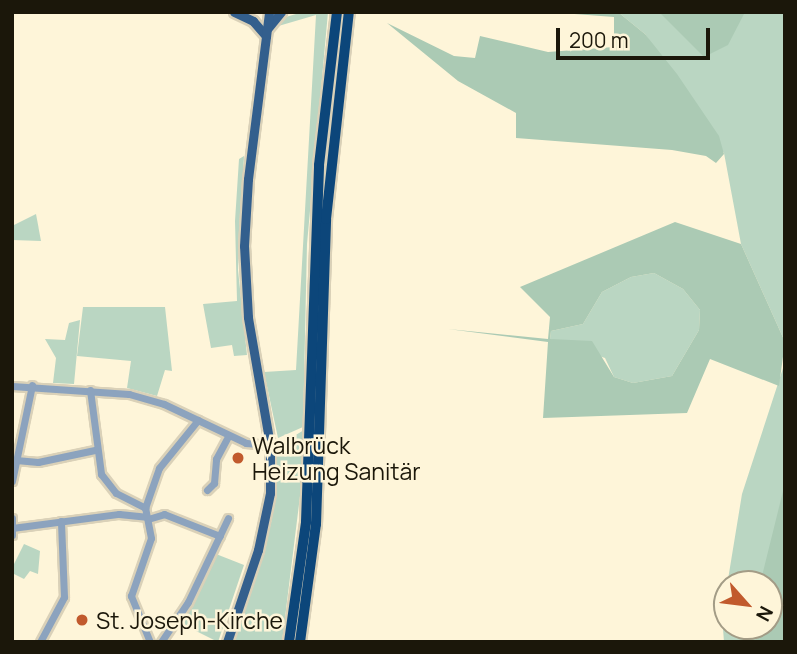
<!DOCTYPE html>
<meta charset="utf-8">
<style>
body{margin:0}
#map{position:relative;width:797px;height:654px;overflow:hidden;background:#fef5d9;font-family:Manrope,sans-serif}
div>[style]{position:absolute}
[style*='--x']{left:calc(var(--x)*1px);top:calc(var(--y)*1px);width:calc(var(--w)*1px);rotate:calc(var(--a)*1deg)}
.green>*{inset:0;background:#bad6c2}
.forest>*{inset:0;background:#abcab4}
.roads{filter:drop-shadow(2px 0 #dad1b8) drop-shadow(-2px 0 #dad1b8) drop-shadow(0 2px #dad1b8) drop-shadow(0 -2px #dad1b8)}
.minor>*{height:7px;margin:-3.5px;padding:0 3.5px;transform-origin:3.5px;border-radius:3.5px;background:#8ca3be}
.major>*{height:9px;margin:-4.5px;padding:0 4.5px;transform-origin:4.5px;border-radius:4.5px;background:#335f8d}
.highway>*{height:10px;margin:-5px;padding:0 5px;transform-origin:5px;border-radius:5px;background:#0c467a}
.dots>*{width:19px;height:19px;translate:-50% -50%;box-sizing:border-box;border:4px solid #fef5d9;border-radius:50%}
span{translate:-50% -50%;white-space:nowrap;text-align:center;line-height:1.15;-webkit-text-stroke:5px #fef5d9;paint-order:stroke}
.poi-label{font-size:23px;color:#1b170a}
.left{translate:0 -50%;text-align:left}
.frame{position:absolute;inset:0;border:14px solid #1b170a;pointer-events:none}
.north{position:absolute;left:713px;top:570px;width:70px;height:70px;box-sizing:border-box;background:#fef5d9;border:2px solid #a39c86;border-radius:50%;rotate:118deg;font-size:19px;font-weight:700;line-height:28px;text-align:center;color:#1b170a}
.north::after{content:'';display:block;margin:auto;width:24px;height:32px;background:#c15a2d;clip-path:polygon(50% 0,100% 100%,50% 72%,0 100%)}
.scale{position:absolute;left:556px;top:28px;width:154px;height:32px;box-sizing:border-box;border:4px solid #1b170a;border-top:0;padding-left:9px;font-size:21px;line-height:24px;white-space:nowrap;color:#1b170a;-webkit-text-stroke:5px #fef5d9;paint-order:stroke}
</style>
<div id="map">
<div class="green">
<div style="clip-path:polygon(328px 12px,307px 244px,303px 427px,278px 438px,264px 372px,296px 370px,316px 15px,275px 27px,279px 19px,296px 14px)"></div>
<div style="clip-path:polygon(618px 12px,785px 12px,785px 342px,741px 244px,724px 153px,645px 34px)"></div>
<div style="clip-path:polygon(244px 156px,238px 270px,247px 355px,234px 356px,232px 345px,211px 348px,203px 304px,237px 301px,235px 221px,239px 159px)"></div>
<div style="clip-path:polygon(36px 214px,41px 241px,12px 240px,12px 226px)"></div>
<div style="clip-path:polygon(654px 273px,683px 289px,700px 310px,699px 330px,672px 376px,633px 383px,614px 377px,605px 358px,550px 339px,551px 331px,583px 324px,602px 292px,631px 277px)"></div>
<div style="clip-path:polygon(83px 307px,165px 307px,172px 371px,165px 370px,157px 396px,127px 388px,131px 361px,77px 356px)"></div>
<div style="clip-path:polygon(80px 320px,74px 384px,53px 383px,56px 358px,45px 339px,65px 340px,69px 323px)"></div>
<div style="clip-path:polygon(evenodd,785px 362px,785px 642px,724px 642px,722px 616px,742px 494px,785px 362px,727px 584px,769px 584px,769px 626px,727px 626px,727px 584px)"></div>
<div style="clip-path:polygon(304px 430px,302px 480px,282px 642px,230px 642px,271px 524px,276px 447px)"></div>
<div style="clip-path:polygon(24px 544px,40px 551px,38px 574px,30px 571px,24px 579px,12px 573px,12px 568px)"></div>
<div style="clip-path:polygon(216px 554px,244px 565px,218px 642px,180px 623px)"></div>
</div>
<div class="forest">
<div style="clip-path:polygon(548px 12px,618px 12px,645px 34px,677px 74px,719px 136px,724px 154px,716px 163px,706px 156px,672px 150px,516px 138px,516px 113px,458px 81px,387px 23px,454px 56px,475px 58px,480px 36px,548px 52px,614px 47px,614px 17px)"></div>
<div style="clip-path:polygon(659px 12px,745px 12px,728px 45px,704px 57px)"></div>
<div style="clip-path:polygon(evenodd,675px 222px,741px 244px,785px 342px,779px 386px,710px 359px,687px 413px,543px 418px,548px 342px,448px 329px,548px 339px,550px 317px,520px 287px,675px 222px,654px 273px,683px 289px,700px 310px,699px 330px,672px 376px,633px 383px,614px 377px,592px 341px,550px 339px,551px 331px,583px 324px,602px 292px,631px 277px,654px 273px)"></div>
<div style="clip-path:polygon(785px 483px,785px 642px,756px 642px,754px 626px,769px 626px,769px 584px,760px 584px)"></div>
</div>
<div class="roads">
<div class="minor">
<div style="--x:12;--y:386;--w:117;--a:3.9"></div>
<div style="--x:129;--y:394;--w:36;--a:16"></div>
<div style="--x:164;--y:404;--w:91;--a:25.4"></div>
<div style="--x:246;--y:443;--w:24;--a:5"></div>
<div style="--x:90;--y:390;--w:85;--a:82.5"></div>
<div style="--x:101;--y:474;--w:24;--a:52"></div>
<div style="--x:116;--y:493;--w:33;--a:27"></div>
<div style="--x:16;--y:460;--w:22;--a:5"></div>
<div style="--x:38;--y:462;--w:58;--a:-11.9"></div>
<div style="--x:12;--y:481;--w:98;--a:-78.2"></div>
<div style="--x:207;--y:490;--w:10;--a:-45"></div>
<div style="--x:214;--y:483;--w:24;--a:-85"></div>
<div style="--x:216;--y:459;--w:26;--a:-62"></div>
<div style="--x:12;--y:518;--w:17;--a:90"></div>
<div style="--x:148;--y:519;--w:17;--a:-17"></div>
<div style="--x:164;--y:514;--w:60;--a:21.4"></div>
<div style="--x:12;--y:528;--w:108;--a:-7.5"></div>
<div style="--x:119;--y:514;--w:27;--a:6"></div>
<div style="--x:40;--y:642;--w:51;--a:-61.9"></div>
<div style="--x:64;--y:597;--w:76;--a:-92.3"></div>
<div style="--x:150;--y:642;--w:50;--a:-112.4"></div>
<div style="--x:131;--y:596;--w:61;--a:-71"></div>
<div style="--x:151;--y:538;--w:31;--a:-101"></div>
<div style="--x:145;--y:508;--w:42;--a:-70.7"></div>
<div style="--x:159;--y:468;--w:62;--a:-50.9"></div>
<div style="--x:161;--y:642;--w:48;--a:-56"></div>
<div style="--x:188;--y:602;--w:93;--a:-64.5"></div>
</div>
<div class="major">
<div style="--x:234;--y:12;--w:21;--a:25"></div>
<div style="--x:253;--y:21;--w:20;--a:49"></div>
<div style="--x:268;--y:28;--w:21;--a:-51"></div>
<div style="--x:227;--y:642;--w:97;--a:-71.4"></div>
<div style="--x:258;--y:550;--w:58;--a:-78.1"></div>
<div style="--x:270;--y:493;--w:48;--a:-90"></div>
<div style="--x:270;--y:445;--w:130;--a:-99.8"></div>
<div style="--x:248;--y:317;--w:71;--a:-93.2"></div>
<div style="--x:244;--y:246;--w:67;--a:-86.6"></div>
<div style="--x:248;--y:179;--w:168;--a:-82.8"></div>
</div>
<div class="highway">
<div style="--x:289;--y:642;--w:121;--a:-81.9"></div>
<div style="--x:306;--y:522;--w:357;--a:-87.9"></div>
<div style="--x:319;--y:165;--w:154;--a:-83.3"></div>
<div style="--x:300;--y:642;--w:119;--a:-82.3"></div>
<div style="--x:316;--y:524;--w:305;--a:-88.1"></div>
<div style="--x:326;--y:219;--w:208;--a:-83.7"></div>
</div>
</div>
<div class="dots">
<div style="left:238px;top:458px;background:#c15a2d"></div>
<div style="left:82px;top:620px;background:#c15a2d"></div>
</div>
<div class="poi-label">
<span class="left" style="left:252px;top:458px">Walbrück<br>Heizung Sanitär</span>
<span class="left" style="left:96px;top:620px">St. Joseph-Kirche</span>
</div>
<div class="frame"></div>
<div class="north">N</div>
<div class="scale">200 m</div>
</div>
